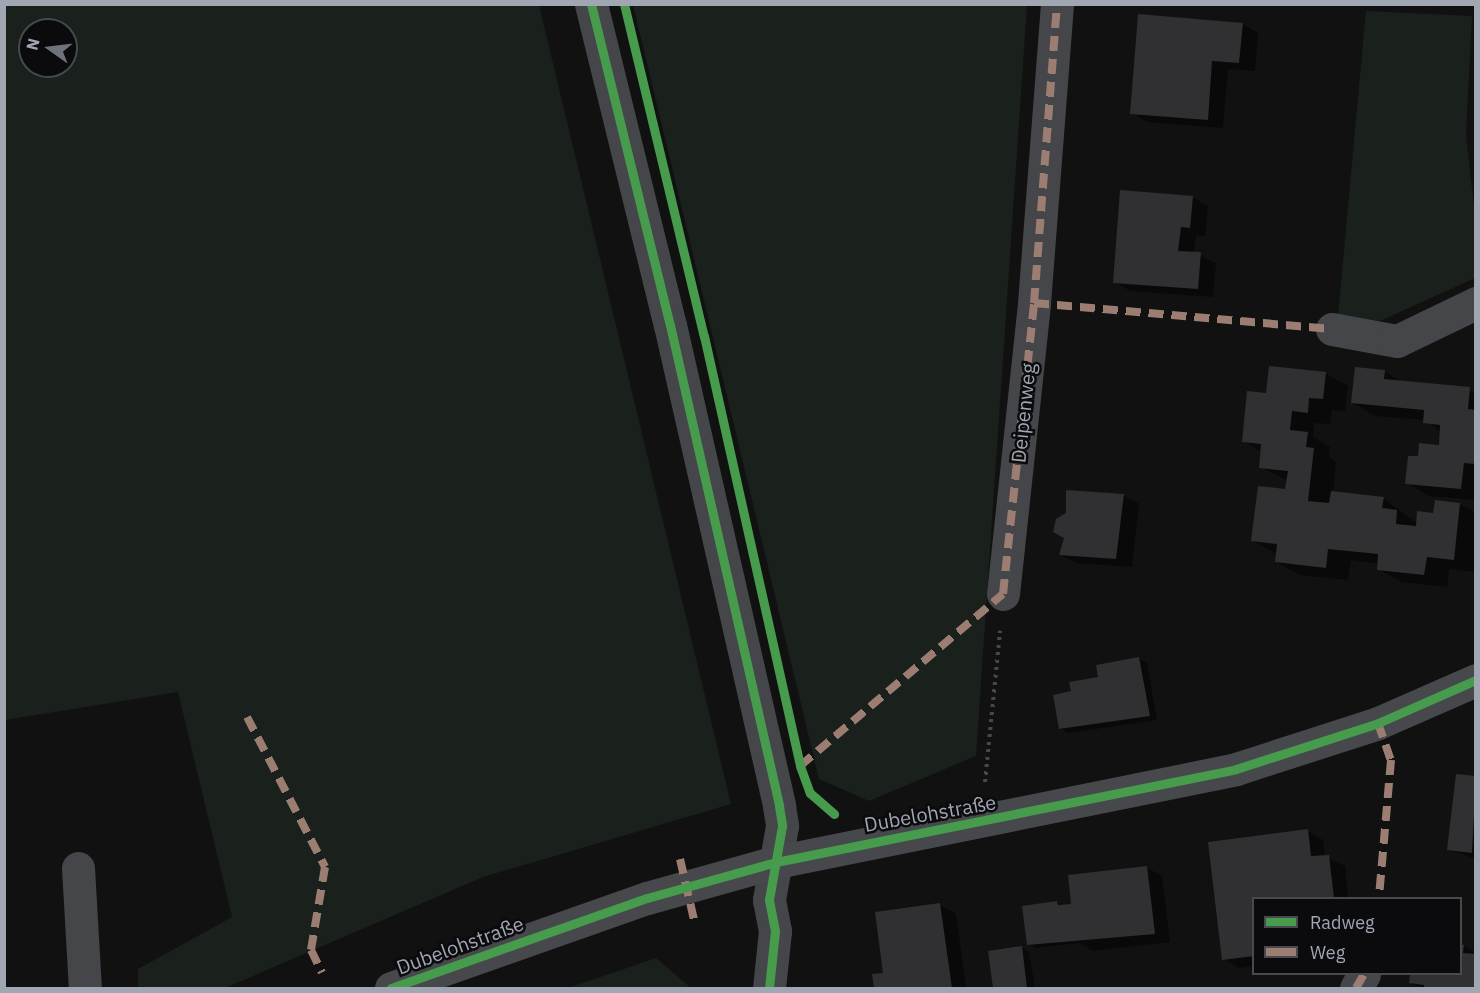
<!DOCTYPE html>
<meta charset="utf-8">
<style>
body{margin:0}
#map{position:relative;width:1480px;height:993px;overflow:hidden;background:#111;font-family:"IBM Plex Sans",sans-serif}
div>[style]{position:absolute}
[style*='--x']{left:calc(var(--x)*1px);top:calc(var(--y)*1px);width:calc(var(--w)*1px);rotate:calc(var(--a)*1deg)}
.green>*{inset:0;background:#1a201b}
.shadow>*{inset:0;background:#0007}
.building>*{inset:0;background:#303032}
.path>*{height:4px;margin-top:-2px;transform-origin:0;background:repeating-linear-gradient(90deg,#47484c 0 3px,transparent 0 7.5px)}
.minor>*{height:33px;margin:-16.5px;padding:0 16.5px;transform-origin:16.5px;border-radius:16.5px;background:#45464a}
.major>*{height:33px;margin:-16.5px;padding:0 16.5px;transform-origin:16.5px;border-radius:16.5px;background:#47484c}
.quiet>*{height:8px;margin-top:-4px;transform-origin:0;background:repeating-linear-gradient(90deg,#9b7d72 0 15px,transparent 0 23px)}
.cycleway>*{height:9px;margin:-4.5px;padding:0 4.5px;transform-origin:4.5px;border-radius:4.5px;background:#469c4c}
span{translate:-50% -50%;white-space:nowrap;text-align:center;line-height:1.15;-webkit-text-stroke:5px #0b0b0d;paint-order:stroke}
.street-label{font-size:20px;color:#a1a6b3}
.frame{position:absolute;inset:0;border:6px solid #a1a6b3;pointer-events:none}
.legend{position:absolute;left:1252px;top:897px;width:210px;height:78px;box-sizing:border-box;background:#0b0b0d;border:2px solid #47494f;margin:0;padding:8px 10px;list-style:none;font-size:18px;color:#a1a6b3}
.legend li{display:flex;align-items:center;gap:12px;height:30px}
.legend b{width:30px;border:2px solid #47494f}
.north{position:absolute;left:18px;top:18px;width:60px;height:60px;box-sizing:border-box;background:#0b0b0d;border:2px solid #47494f;border-radius:50%;rotate:284deg;font-size:16px;font-weight:700;line-height:24px;text-align:center;color:#a1a6b3}
.north::after{content:'';display:block;margin:auto;width:21px;height:27px;background:#6f727a;clip-path:polygon(50% 0,100% 100%,50% 72%,0 100%)}
</style>
<div id="map">
<div class="green">
<div style="clip-path:polygon(evenodd,5px 4px,539px 5px,731px 804px,483px 877px,225px 988px,138px 988px,138px 969px,232px 917px,178px 692px,5px 720px,5px 4px,30px 30px,66px 30px,66px 66px,30px 66px,30px 30px)"></div>
<div style="clip-path:polygon(633px 5px,1027px 5px,976px 756px,869px 801px,819px 779px)"></div>
<div style="clip-path:polygon(1366px 11px,1472px 16px,1466px 135px,1475px 215px,1475px 278px,1380px 321px,1338px 316px)"></div>
<div style="clip-path:polygon(656px 958px,691px 988px,568px 988px)"></div>
</div>
<div class="shadow">
<div style="clip-path:polygon(1243px 24px,1258px 33px,1255px 71px,1228px 69px,1223px 128px,1147px 122px,1132px 113px)"></div>
<div style="clip-path:polygon(1192px 197px,1208px 206px,1205px 236px,1196px 235px,1194px 253px,1216px 263px,1213px 297px,1130px 291px,1115px 282px)"></div>
<div style="clip-path:polygon(1384px 372px,1403px 382px,1476px 392px,1476px 500px,1429px 496px,1407px 483px,1419px 458px,1440px 446px,1441px 432px,1425px 420px,1375px 416px,1353px 403px)"></div>
<div style="clip-path:polygon(1326px 374px,1348px 386px,1345px 411px,1332px 410px,1330px 424px,1314px 423px,1313px 437px,1330px 447px,1329px 457px,1336px 462px,1333px 492px,1383px 498px,1417px 523px,1434px 514px,1436px 502px,1460px 504px,1476px 513px,1476px 572px,1449px 569px,1447px 587px,1401px 582px,1378px 569px,1379px 564px,1351px 560px,1348px 580px,1299px 575px,1276px 562px,1277px 554px,1253px 541px,1287px 490px,1288px 481px,1261px 467px,1262px 452px,1243px 441px,1267px 395px)"></div>
<div style="clip-path:polygon(1123px 495px,1139px 504px,1132px 567px,1076px 563px,1060px 555px)"></div>
<div style="clip-path:polygon(1139px 658px,1147px 663px,1157px 720px,1068px 733px,1060px 728px,1072px 693px)"></div>
<div style="clip-path:polygon(1476px 778px,1476px 859px,1448px 849px)"></div>
<div style="clip-path:polygon(1308px 831px,1323px 840px,1325px 857px,1345px 866px,1348px 898px,1254px 898px,1254px 966px,1239px 968px,1224px 959px,1210px 843px)"></div>
<div style="clip-path:polygon(1146px 867px,1162px 876px,1170px 942px,1093px 951px,1079px 943px,1036px 948px,1028px 944px,1057px 903px,1073px 905px)"></div>
<div style="clip-path:polygon(940px 905px,956px 914px,966px 988px,875px 988px,874px 975px,884px 974px)"></div>
<div style="clip-path:polygon(1464px 946px,1476px 953px,1476px 988px,1421px 988px,1411px 983px,1411px 974px,1460px 974px)"></div>
<div style="clip-path:polygon(1022px 948px,1029px 952px,1035px 988px,995px 988px,990px 952px)"></div>
</div>
<div class="building">
<div style="clip-path:polygon(1138px 14px,1243px 23px,1239px 63px,1212px 61px,1208px 120px,1130px 114px)"></div>
<div style="clip-path:polygon(1120px 190px,1193px 196px,1190px 228px,1181px 227px,1178px 251px,1201px 252px,1198px 289px,1113px 283px)"></div>
<div style="clip-path:polygon(1269px 366px,1326px 372px,1323px 399px,1309px 398px,1308px 413px,1292px 411px,1290px 430px,1308px 432px,1306px 447px,1314px 448px,1308px 501px,1329px 503px,1331px 491px,1384px 497px,1382px 508px,1397px 510px,1396px 524px,1416px 526px,1417px 511px,1433px 513px,1435px 500px,1460px 503px,1454px 560px,1427px 557px,1424px 575px,1377px 570px,1378px 554px,1328px 549px,1326px 568px,1275px 562px,1277px 544px,1251px 541px,1258px 486px,1285px 489px,1288px 471px,1259px 468px,1261px 444px,1242px 442px,1247px 391px,1266px 393px)"></div>
<div style="clip-path:polygon(1355px 367px,1385px 370px,1384px 379px,1470px 387px,1468px 409px,1476px 410px,1476px 464px,1464px 463px,1461px 489px,1405px 484px,1408px 456px,1418px 456px,1419px 443px,1439px 445px,1440px 425px,1423px 423px,1424px 410px,1351px 403px)"></div>
<div style="clip-path:polygon(1066px 490px,1124px 494px,1116px 559px,1059px 555px,1064px 538px,1053px 532px,1056px 519px,1066px 513px)"></div>
<div style="clip-path:polygon(1139px 657px,1150px 716px,1059px 729px,1053px 695px,1071px 691px,1069px 682px,1098px 677px,1096px 665px)"></div>
<div style="clip-path:polygon(1456px 774px,1476px 776px,1472px 853px,1447px 850px)"></div>
<div style="clip-path:polygon(1308px 829px,1311px 856px,1329px 855px,1334px 898px,1254px 898px,1254px 956px,1222px 960px,1208px 842px)"></div>
<div style="clip-path:polygon(1147px 866px,1155px 934px,1027px 945px,1022px 906px,1057px 901px,1058px 905px,1071px 904px,1068px 875px)"></div>
<div style="clip-path:polygon(940px 903px,952px 988px,874px 988px,872px 974px,883px 973px,875px 912px)"></div>
<div style="clip-path:polygon(1460px 944px,1464px 945px,1463px 953px,1476px 954px,1476px 988px,1424px 988px,1424px 985px,1409px 983px,1410px 974px,1460px 974px)"></div>
<div style="clip-path:polygon(1022px 946px,1027px 988px,993px 988px,988px 951px)"></div>
</div>
<div class="path">
<div style="--x:985;--y:782;--w:152;--a:-84.3"></div>
</div>
<div class="minor">
<div style="--x:591;--y:4;--w:331;--a:76.2"></div>
<div style="--x:670;--y:325;--w:493;--a:77.2"></div>
<div style="--x:779;--y:806;--w:20;--a:81"></div>
<div style="--x:782;--y:826;--w:75;--a:100"></div>
<div style="--x:769;--y:900;--w:32;--a:79"></div>
<div style="--x:775;--y:931;--w:57;--a:96"></div>
<div style="--x:1332;--y:329;--w:66;--a:10.5"></div>
<div style="--x:1397;--y:341;--w:88;--a:-25.7"></div>
<div style="--x:1003;--y:594;--w:293;--a:-83.9"></div>
<div style="--x:1034;--y:303;--w:300;--a:-85.6"></div>
<div style="--x:78;--y:868;--w:120;--a:86.7"></div>
<div style="--x:1356;--y:988;--w:16;--a:-60"></div>
</div>
<div class="major">
<div style="--x:391;--y:988;--w:271;--a:-19.4"></div>
<div style="--x:647;--y:898;--w:134;--a:-15.6"></div>
<div style="--x:776;--y:862;--w:469;--a:-11.4"></div>
<div style="--x:1236;--y:769;--w:149;--a:-17.9"></div>
<div style="--x:1378;--y:723;--w:107;--a:-23.7"></div>
</div>
<div class="quiet">
<div style="--x:1034;--y:303;--w:299;--a:5"></div>
<div style="--x:247;--y:717;--w:169;--a:62.5"></div>
<div style="--x:325;--y:867;--w:84;--a:99.6"></div>
<div style="--x:311;--y:950;--w:25;--a:64"></div>
<div style="--x:1378;--y:723;--w:39;--a:71"></div>
<div style="--x:1391;--y:760;--w:139;--a:95"></div>
<div style="--x:800;--y:766;--w:266;--a:-40.3"></div>
<div style="--x:1003;--y:594;--w:293;--a:-83.9"></div>
<div style="--x:1034;--y:303;--w:300;--a:-85.6"></div>
<div style="--x:680;--y:859;--w:67;--a:77"></div>
<div style="--x:1356;--y:988;--w:16;--a:-60"></div>
</div>
<div class="cycleway">
<div style="--x:591;--y:4;--w:331;--a:76.2"></div>
<div style="--x:670;--y:325;--w:493;--a:77.2"></div>
<div style="--x:779;--y:806;--w:20;--a:81"></div>
<div style="--x:782;--y:826;--w:75;--a:100"></div>
<div style="--x:769;--y:900;--w:32;--a:79"></div>
<div style="--x:775;--y:931;--w:57;--a:96"></div>
<div style="--x:624;--y:4;--w:342;--a:76.5"></div>
<div style="--x:704;--y:336;--w:441;--a:77.4"></div>
<div style="--x:800;--y:766;--w:29;--a:70"></div>
<div style="--x:810;--y:793;--w:32;--a:41"></div>
<div style="--x:391;--y:988;--w:271;--a:-19.4"></div>
<div style="--x:647;--y:898;--w:134;--a:-15.6"></div>
<div style="--x:776;--y:862;--w:469;--a:-11.4"></div>
<div style="--x:1236;--y:769;--w:149;--a:-17.9"></div>
<div style="--x:1378;--y:723;--w:107;--a:-23.7"></div>
</div>
<div class="street-label">
<span style="left:1023px;top:413px;rotate:-84deg">Deipenweg</span>
<span style="left:930px;top:813px;rotate:-10deg">Dubelohstraße</span>
<span style="left:460px;top:945px;rotate:-20deg">Dubelohstraße</span>
</div>
<div class="frame"></div>
<ul class="legend">
<li><b style="height:8px;background:#469c4c"></b>Radweg</li>
<li><b style="height:8px;background:#9b7d72"></b>Weg</li>
</ul>
<div class="north">N</div>
</div>
